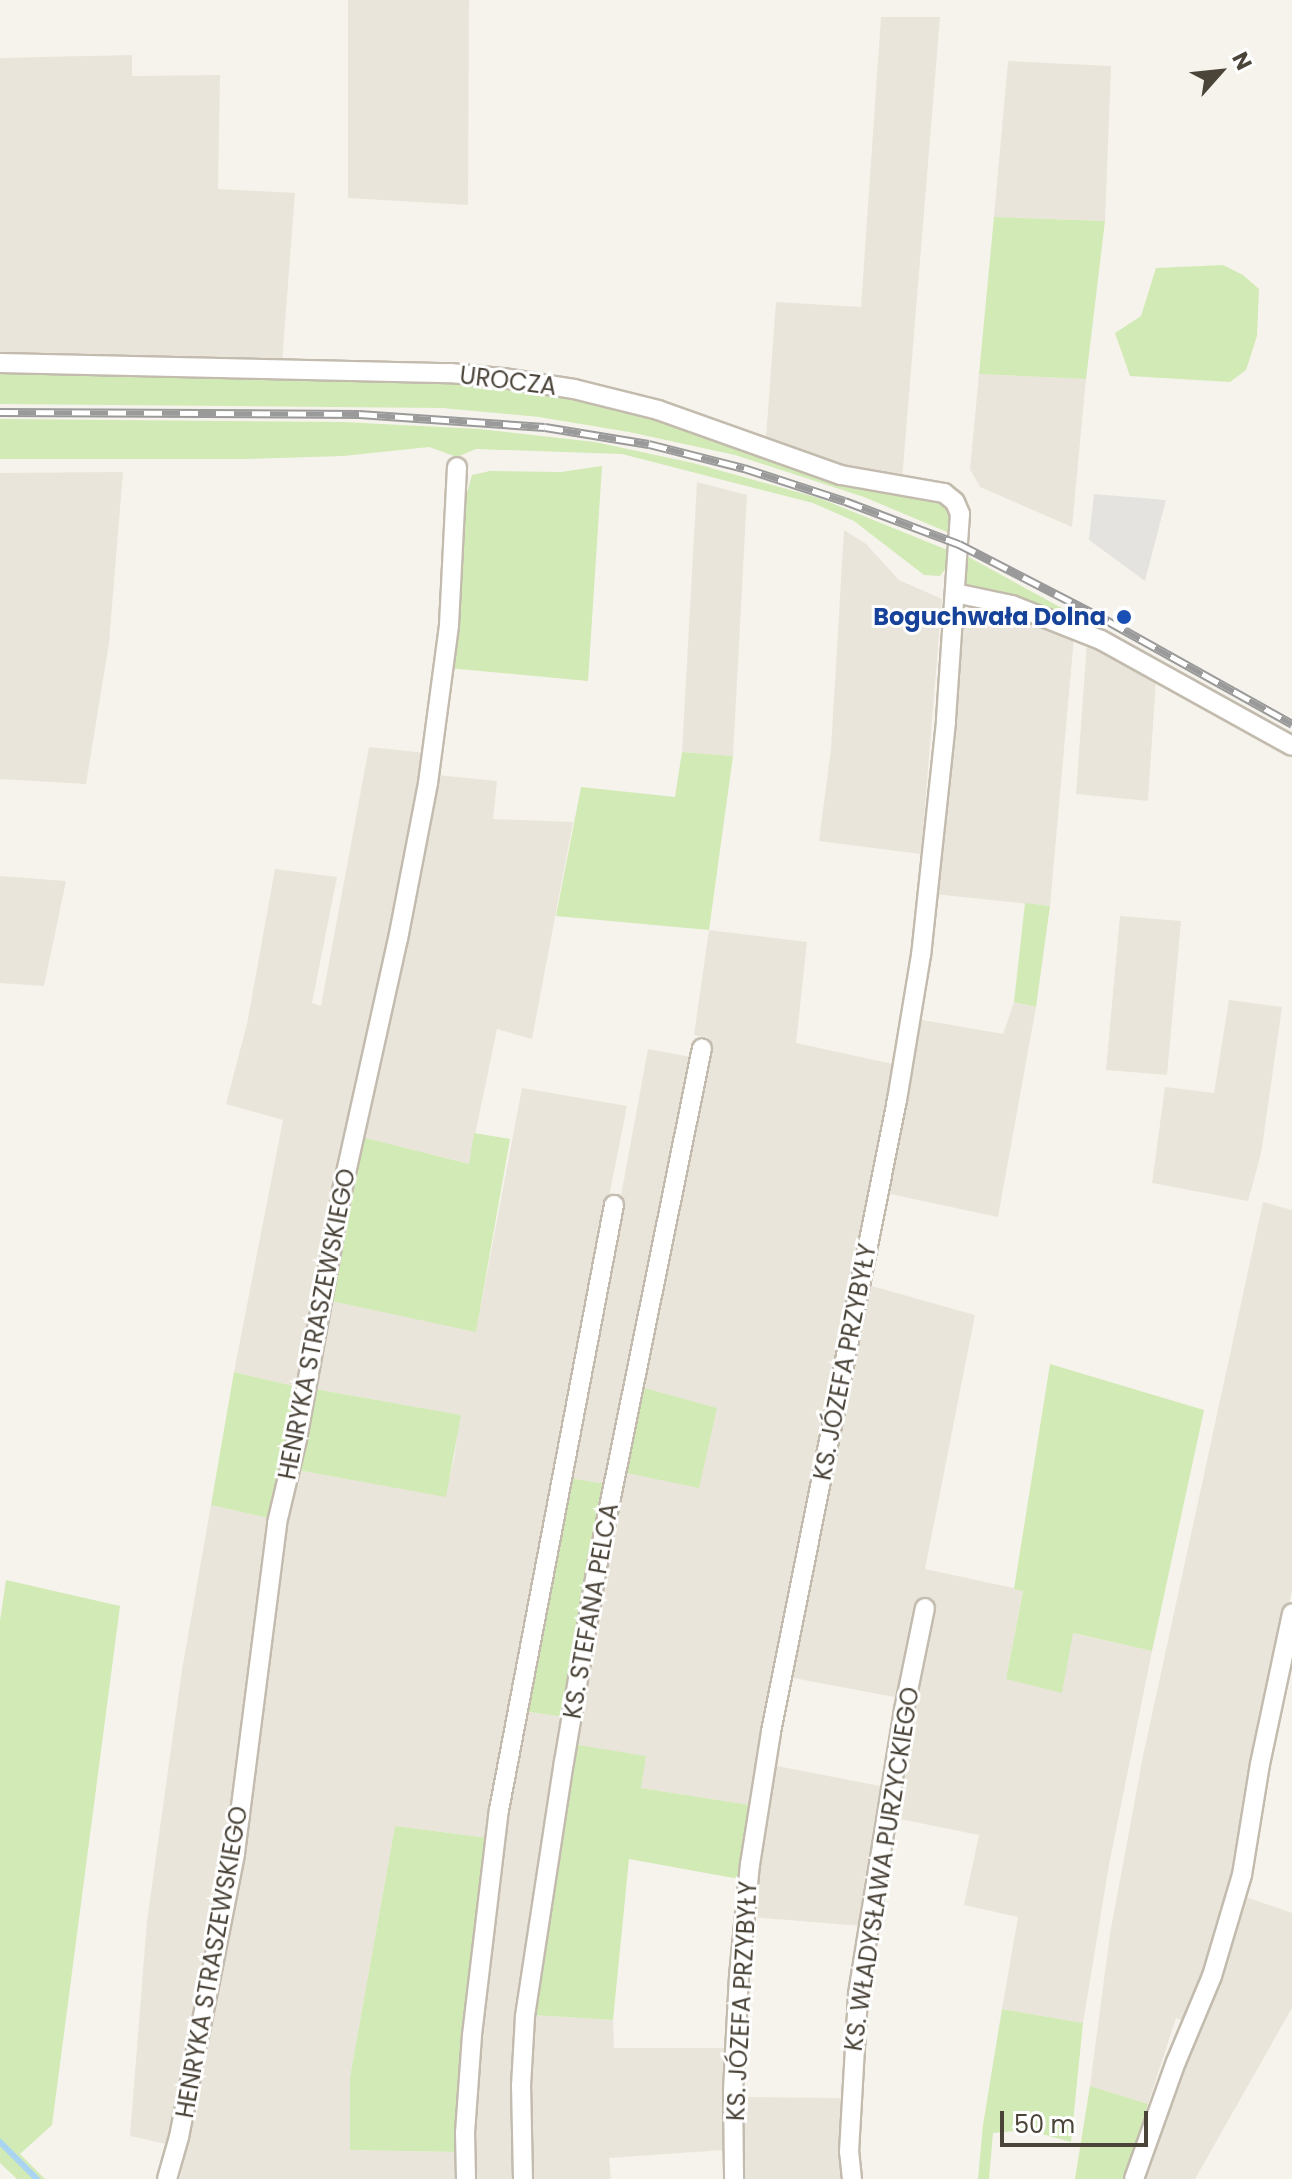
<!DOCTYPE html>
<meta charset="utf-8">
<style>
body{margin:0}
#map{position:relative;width:1292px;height:2179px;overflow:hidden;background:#f6f3ec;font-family:Poppins,sans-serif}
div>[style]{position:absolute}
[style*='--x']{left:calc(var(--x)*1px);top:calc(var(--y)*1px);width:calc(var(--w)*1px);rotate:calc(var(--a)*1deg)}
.residential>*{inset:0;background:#eae5da}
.green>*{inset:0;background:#d2eab5}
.parking>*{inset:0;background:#e5e3e0}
.stream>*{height:6px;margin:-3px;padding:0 3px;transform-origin:3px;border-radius:3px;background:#a9d4f2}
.roads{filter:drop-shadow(2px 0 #c2bbae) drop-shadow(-2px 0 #c2bbae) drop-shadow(0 2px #c2bbae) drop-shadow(0 -2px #c2bbae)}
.street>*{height:18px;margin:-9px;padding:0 9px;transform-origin:9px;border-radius:9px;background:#fff}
.rail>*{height:9px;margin-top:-4.5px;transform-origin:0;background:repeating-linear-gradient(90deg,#fff 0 18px,#9a9a9a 0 36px);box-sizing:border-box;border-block:2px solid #9a9a9a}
.dots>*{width:22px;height:22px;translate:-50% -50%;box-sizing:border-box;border:4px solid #fff;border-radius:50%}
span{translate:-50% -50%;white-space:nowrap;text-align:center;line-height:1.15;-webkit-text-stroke:6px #fff;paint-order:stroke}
.street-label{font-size:24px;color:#4b4439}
.transit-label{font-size:24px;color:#164399;font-weight:700}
.right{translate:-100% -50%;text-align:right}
.north{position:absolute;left:1180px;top:32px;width:80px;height:80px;-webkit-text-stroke:6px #fff;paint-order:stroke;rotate:63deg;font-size:22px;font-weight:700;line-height:32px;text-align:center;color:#4b4439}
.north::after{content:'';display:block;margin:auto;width:28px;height:36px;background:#4b4439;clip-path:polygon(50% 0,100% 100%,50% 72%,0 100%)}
.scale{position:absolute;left:1000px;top:2111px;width:148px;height:36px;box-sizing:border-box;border:4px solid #4b4439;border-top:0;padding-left:10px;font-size:24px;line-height:28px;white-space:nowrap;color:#4b4439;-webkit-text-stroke:6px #fff;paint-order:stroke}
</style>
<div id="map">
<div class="residential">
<div style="clip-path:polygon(348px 0,469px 0,468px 205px,348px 198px)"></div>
<div style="clip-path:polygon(881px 17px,940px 17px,902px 480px,847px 469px,766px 437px,776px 302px,861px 307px)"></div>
<div style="clip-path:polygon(132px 55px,132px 76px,220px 75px,218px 189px,295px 193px,282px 362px,0 356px,0 58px)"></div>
<div style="clip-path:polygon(1008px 61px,1111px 66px,1105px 221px,994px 217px)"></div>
<div style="clip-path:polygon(979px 374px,1086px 379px,1072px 527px,980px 487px,970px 469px)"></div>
<div style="clip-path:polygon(123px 472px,109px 643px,86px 784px,0 779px,0 473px)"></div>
<div style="clip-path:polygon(697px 482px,747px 495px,733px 756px,682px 752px)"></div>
<div style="clip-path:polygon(844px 530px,866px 544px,899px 580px,942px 599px,921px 854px,819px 841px,831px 749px)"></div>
<div style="clip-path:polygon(961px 608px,1012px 613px,1074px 637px,1050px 906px,934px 894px)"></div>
<div style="clip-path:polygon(1087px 641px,1156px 679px,1148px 801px,1076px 794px)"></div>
<div style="clip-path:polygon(369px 747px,426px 753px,406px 869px,298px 1387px,234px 1372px,283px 1120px,226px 1104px,247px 1024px,275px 869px,337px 877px,312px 1003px,321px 1006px)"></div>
<div style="clip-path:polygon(437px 775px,497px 781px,493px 819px,573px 822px,532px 1039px,497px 1029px,469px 1164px,358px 1136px)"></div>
<div style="clip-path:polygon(0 876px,66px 881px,44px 986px,0 983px)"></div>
<div style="clip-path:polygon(1120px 916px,1181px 921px,1167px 1075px,1106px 1070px)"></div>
<div style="clip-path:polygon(709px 930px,807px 942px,796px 1043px,893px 1064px,851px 1279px,824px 1448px,750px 1805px,641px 1788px,572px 1745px,622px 1472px,717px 1408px,641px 1387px,710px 1038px,694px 1035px)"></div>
<div style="clip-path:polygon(1229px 1000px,1282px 1007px,1261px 1154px,1248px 1201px,1152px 1183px,1165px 1087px,1214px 1093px)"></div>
<div style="clip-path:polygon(1014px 1002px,1036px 1007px,998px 1217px,890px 1194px,917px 1019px,1003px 1034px)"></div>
<div style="clip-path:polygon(648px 1049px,691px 1057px,607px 1484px,569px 1478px)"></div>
<div style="clip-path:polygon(522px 1088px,627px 1106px,554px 1474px,489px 1838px,395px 1826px,350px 2077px,350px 2150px,459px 2152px,460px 2179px,180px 2179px,258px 1747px,282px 1546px,297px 1470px,445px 1496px,454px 1459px,460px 1415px,315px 1389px,331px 1301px,476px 1331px)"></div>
<div style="clip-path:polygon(1263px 1202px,1292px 1210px,1292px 1590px,1223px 1921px,1187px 2022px,1176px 2018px,1148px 2104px,1090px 2086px,1110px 1934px,1143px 1756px)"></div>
<div style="clip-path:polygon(868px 1285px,975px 1315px,925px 1569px,1023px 1590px,1006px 1679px,1072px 1633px,1152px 1651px,1109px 1865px,1083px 2023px,1002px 2009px,1018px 1917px,964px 1905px,979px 1835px,890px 1817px,900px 1698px,788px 1677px)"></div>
<div style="clip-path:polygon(211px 1505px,268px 1518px,230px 1830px,171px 2145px,130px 2136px,147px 1921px,182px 1670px)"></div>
<div style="clip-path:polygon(523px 1711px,564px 1717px,515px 2179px,473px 2179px,471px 2152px,490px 1904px)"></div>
<div style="clip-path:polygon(772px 1765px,885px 1787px,863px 1926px,750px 1917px)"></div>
<div style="clip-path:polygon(1243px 1896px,1292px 1913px,1292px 2008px,1195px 2179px,1141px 2179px)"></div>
<div style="clip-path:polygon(533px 2015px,613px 2020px,614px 2048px,725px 2048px,723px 2150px,609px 2158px,611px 2179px,528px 2179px,527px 2087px)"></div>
<div style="clip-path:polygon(740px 2097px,848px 2098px,847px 2179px,742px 2179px)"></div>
</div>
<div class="green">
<div style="clip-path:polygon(994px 217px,1105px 221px,1086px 379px,979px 374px)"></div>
<div style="clip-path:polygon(1223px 265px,1243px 275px,1259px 289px,1257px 336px,1246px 370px,1230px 382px,1130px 376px,1115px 333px,1141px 316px,1156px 268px)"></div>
<div style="clip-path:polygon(0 368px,437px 378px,590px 398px,939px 501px,955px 519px,952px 534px,864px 497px,735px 455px,629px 432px,539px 417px,442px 408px,0 404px)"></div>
<div style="clip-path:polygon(0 419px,343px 422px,479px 429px,595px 442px,693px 463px,819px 498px,950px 551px,949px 564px,940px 576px,924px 575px,854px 521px,813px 503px,622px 454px,476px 449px,457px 457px,429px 447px,343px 456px,246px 459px,0 459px)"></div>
<div style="clip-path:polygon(602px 466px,588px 681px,448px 668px,466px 496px,472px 475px,490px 471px,561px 472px)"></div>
<div style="clip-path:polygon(965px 555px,1292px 734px,1292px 743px,1101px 632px,1048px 609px,975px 593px,962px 585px)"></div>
<div style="clip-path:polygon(682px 752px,733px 756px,709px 930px,556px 916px,581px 787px,675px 797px)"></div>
<div style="clip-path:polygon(1025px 903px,1050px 906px,1036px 1007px,1014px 1002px)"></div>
<div style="clip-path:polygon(474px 1133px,510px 1139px,476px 1332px,331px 1301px,358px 1136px,469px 1164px)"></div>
<div style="clip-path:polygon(1050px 1364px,1204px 1410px,1152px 1651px,1073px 1633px,1062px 1693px,1006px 1679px,1023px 1591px,1014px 1589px)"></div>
<div style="clip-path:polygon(234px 1372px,298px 1387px,268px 1518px,211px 1505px)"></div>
<div style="clip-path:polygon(641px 1387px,717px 1408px,699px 1488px,622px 1472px)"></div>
<div style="clip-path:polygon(315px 1389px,461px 1415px,446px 1497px,297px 1470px)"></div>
<div style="clip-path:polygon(569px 1478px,607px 1484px,564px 1717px,523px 1711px)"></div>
<div style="clip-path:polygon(6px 1580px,120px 1606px,52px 2125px,20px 2154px,45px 2179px,17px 2179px,0 2163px,0 1621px)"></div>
<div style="clip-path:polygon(572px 1744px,646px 1756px,641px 1788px,750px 1805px,739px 1879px,629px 1859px,613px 2020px,533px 2015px)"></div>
<div style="clip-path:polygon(395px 1826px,489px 1838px,459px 2152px,350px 2150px,350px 2077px)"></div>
<div style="clip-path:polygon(1002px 2009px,1083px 2023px,1071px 2142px,1027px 2130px,993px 2133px,989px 2179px,978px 2179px,983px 2125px)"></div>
<div style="clip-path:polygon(1090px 2086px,1148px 2104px,1125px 2179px,1075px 2179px)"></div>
</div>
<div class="parking">
<div style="clip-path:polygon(1094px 494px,1166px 500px,1145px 581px,1089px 540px)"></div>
</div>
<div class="stream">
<div style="--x:0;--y:2142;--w:52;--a:45"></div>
</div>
<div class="roads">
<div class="street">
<div style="--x:0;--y:363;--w:450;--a:1.3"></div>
<div style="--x:450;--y:373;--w:53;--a:5.4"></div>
<div style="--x:503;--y:378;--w:72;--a:8.8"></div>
<div style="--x:574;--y:389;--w:87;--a:14"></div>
<div style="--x:658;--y:410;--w:194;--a:19.6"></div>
<div style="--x:841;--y:475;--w:105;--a:9.9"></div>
<div style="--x:944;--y:493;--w:14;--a:39"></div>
<div style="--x:955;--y:502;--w:13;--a:67"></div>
<div style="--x:960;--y:514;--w:208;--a:93.9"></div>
<div style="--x:946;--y:722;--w:234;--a:96.1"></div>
<div style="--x:921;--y:955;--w:147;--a:99.4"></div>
<div style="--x:897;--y:1100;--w:644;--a:101.28"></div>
<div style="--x:771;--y:1732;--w:134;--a:99"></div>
<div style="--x:750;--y:1864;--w:113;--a:95.6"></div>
<div style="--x:739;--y:1976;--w:116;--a:93"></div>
<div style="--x:733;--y:2092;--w:87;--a:89.3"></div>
<div style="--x:955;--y:593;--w:58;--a:11.9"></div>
<div style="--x:1012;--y:605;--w:96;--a:21.5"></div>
<div style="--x:1101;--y:640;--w:218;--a:29"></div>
<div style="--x:167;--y:2179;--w:44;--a:-74.1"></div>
<div style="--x:179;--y:2137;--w:289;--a:-78.8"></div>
<div style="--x:235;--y:1853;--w:333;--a:-82.7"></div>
<div style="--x:277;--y:1523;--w:86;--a:-76.6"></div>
<div style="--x:297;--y:1439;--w:252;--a:-79.7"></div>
<div style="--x:342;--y:1191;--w:258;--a:-77.5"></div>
<div style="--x:398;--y:939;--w:159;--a:-79.1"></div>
<div style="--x:428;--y:783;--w:159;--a:-82.4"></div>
<div style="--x:449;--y:625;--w:158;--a:-87.1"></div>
<div style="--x:466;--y:2179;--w:46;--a:-91.2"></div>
<div style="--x:465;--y:2133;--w:98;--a:-85.9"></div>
<div style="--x:472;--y:2035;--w:227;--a:-83.2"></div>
<div style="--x:499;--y:1810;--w:616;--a:-79.24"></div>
<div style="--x:523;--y:2179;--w:93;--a:-91.2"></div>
<div style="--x:521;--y:2086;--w:70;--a:-86.7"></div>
<div style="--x:525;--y:2016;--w:257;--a:-81.3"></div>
<div style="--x:564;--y:1762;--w:203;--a:-80.4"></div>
<div style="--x:598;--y:1562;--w:524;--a:-78.56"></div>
<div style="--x:852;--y:2179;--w:27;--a:-96"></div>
<div style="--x:849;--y:2152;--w:158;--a:-86.7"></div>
<div style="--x:858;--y:1994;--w:288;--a:-80.8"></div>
<div style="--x:904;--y:1710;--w:104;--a:-78.4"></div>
<div style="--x:1134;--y:2179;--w:124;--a:-70.3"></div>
<div style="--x:1176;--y:2062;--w:93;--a:-67.3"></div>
<div style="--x:1212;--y:1976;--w:105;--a:-73.5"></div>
<div style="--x:1242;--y:1875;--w:112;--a:-80.8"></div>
<div style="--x:1260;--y:1764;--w:154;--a:-78"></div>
</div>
</div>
<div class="rail">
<div style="--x:0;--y:412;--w:359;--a:0.3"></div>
<div style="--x:359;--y:414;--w:186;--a:4"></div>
<div style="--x:545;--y:427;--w:105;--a:9.3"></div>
<div style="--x:649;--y:444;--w:98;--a:14.2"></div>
<div style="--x:744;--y:468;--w:106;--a:18.1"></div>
<div style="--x:845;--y:501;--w:122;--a:20.7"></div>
<div style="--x:959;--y:544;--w:168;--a:27.3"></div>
<div style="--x:1108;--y:621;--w:211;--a:29.2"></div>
</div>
<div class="dots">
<div style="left:1124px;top:617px;background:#1a4fb4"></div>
</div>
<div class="street-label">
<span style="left:508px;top:381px;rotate:7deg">UROCZA</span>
<span style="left:317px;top:1324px;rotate:-79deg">HENRYKA STRASZEWSKIEGO</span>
<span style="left:845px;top:1362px;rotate:-79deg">KS. JÓZEFA PRZYBYŁY</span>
<span style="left:591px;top:1611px;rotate:-80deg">KS. STEFANA PELCA</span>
<span style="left:882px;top:1869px;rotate:-81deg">KS. WŁADYSŁAWA PURZYCKIEGO</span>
<span style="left:212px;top:1962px;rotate:-80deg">HENRYKA STRASZEWSKIEGO</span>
<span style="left:742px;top:2001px;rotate:-87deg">KS. JÓZEFA PRZYBYŁY</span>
</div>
<div class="transit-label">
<span class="right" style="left:1106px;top:617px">Boguchwała Dolna</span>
</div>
<div class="north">N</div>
<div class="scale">50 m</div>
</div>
